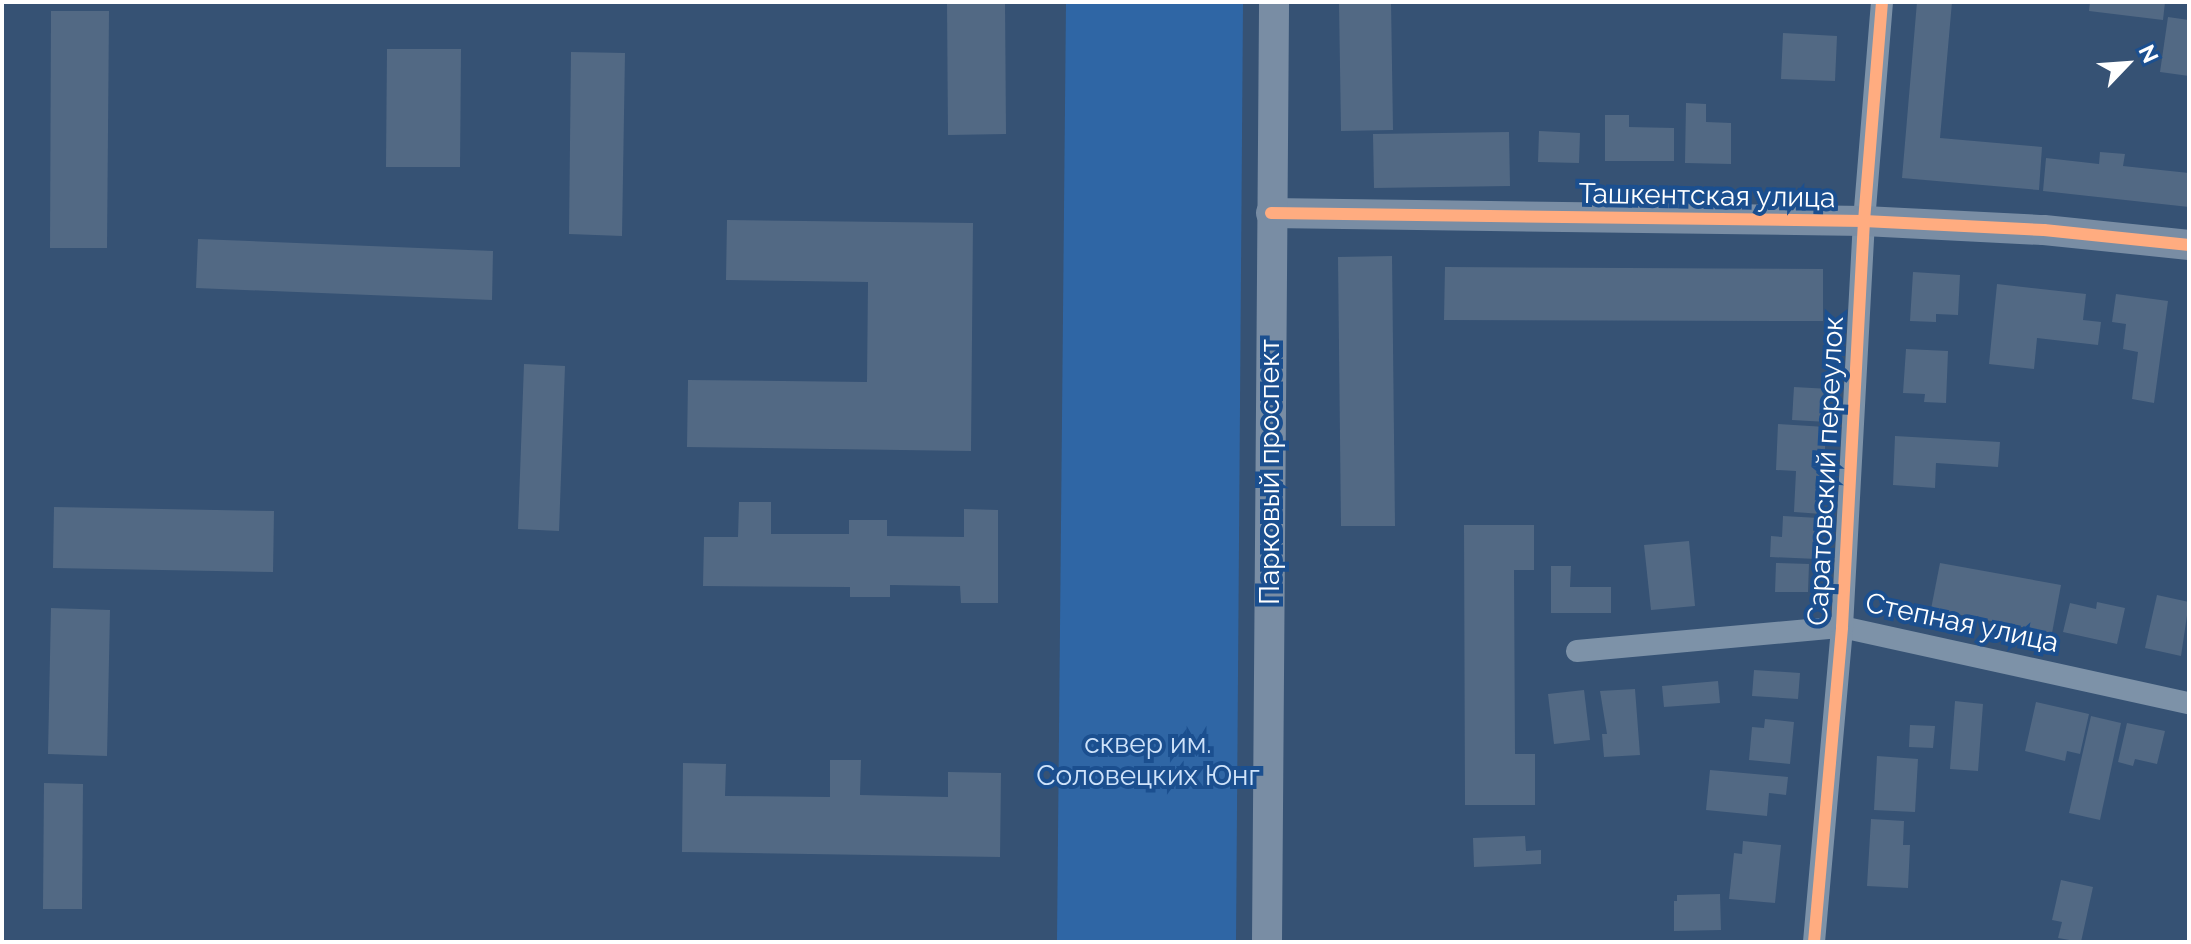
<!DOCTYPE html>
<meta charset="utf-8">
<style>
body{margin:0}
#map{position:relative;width:2191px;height:944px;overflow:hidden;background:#365274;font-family:Raleway,sans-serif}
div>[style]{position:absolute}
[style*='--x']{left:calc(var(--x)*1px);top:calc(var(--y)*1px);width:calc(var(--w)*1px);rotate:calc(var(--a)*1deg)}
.green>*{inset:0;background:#2f66a5}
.building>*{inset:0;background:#526984}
.street>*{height:22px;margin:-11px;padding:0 11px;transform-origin:11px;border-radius:11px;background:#7d92a8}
.secondary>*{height:30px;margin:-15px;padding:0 15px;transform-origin:15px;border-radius:15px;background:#798da4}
.cycleway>*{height:12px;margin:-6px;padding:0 6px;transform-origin:6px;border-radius:6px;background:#ffac80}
span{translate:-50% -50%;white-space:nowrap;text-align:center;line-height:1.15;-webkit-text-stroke:8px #1b4f8f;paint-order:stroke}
.street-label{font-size:28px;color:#fff}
.park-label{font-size:28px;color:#cfe3fa}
.frame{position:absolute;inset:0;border:4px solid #fff;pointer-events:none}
.north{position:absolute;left:2087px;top:24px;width:80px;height:80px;-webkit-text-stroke:6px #1b4f8f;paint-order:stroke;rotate:65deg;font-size:22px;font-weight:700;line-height:32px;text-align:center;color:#fff}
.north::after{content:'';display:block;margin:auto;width:28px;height:36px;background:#fff;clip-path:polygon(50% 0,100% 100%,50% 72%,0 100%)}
</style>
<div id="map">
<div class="green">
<div style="clip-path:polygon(1066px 2px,1243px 2px,1236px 942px,1057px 942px)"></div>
</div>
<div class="building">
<div style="clip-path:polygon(947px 2px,1005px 2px,1006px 134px,948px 135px)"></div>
<div style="clip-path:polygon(1339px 2px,1391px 2px,1393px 130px,1341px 131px)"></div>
<div style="clip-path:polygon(1917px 2px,1952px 2px,1940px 138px,2042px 147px,2039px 190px,1902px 178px)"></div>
<div style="clip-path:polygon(2090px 2px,2165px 2px,2163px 20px,2089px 11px)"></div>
<div style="clip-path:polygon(51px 11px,109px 11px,107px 248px,50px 248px)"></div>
<div style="clip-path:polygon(2168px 17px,2189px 20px,2189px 76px,2160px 72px)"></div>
<div style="clip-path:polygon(1783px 33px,1837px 36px,1835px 81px,1781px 79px)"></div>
<div style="clip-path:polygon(387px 49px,461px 49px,460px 167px,386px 167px)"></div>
<div style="clip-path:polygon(571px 52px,625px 53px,622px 236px,569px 234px)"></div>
<div style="clip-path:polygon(1686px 103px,1706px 104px,1706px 122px,1731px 123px,1731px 164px,1685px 163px)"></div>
<div style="clip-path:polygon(1605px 115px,1629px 115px,1629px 127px,1674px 128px,1674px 161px,1605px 161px)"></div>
<div style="clip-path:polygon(1539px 131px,1580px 133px,1579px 163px,1538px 162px)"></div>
<div style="clip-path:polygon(1509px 132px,1510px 186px,1374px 188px,1373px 134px)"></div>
<div style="clip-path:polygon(2100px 152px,2125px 154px,2123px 166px,2189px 173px,2189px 207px,2043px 191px,2046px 158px,2099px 164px)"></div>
<div style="clip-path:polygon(727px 220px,973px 223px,971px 451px,687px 447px,688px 380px,867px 382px,868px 282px,726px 280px)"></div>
<div style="clip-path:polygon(198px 239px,493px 251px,492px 300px,196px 288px)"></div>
<div style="clip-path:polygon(1392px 256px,1395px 526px,1341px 526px,1338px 257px)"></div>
<div style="clip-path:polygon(1445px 267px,1823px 269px,1823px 321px,1444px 320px)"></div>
<div style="clip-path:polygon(1913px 272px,1960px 275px,1958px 315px,1936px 314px,1936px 322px,1910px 321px)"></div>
<div style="clip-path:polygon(1997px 284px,2086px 294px,2083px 320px,2101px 322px,2098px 345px,2037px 338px,2034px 369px,1989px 364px)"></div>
<div style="clip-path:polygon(2116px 294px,2168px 301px,2154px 403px,2132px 399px,2138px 352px,2123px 349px,2126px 324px,2112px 322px)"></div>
<div style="clip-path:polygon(1906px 349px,1948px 351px,1946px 403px,1924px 402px,1925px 394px,1903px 393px)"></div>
<div style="clip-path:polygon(524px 364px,565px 366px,559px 531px,518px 529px)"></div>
<div style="clip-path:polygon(1794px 387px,1830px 389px,1828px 422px,1792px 420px)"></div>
<div style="clip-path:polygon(1778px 424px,1826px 427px,1822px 514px,1794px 512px,1796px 471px,1776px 470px)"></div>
<div style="clip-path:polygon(1895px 436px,2000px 442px,1998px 467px,1936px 463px,1935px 488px,1893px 485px)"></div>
<div style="clip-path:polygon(739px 502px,771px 502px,771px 534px,849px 534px,849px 520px,887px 520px,887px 536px,964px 537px,964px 509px,998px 510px,998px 603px,961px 603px,960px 586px,890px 585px,890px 597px,850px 597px,850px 587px,703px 586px,704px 537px,738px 537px)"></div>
<div style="clip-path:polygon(54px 507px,274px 511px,273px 572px,53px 568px)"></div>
<div style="clip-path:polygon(1783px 516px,1819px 518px,1817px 559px,1770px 557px,1771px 536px,1782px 537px)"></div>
<div style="clip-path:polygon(1464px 525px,1534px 525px,1534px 570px,1514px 570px,1515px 754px,1535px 754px,1535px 805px,1465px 805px)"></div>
<div style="clip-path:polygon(1689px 541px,1695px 606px,1651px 610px,1644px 545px)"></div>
<div style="clip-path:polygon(1776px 563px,1809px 564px,1808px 592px,1775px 592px)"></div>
<div style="clip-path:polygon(1940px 563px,2061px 585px,2052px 633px,1931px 609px)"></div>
<div style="clip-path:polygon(1551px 566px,1571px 566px,1570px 587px,1611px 587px,1611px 613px,1551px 613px)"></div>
<div style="clip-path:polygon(2157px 595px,2189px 602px,2181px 656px,2145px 648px)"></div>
<div style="clip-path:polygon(2097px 602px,2125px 608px,2117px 644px,2063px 632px,2070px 603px,2096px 609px)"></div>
<div style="clip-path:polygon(51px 608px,110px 610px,107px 756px,48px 754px)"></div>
<div style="clip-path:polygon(1754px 670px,1800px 673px,1798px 699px,1752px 696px)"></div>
<div style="clip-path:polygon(1718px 681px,1720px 703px,1664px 707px,1662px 686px)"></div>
<div style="clip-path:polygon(1635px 689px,1640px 755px,1604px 757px,1602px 734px,1607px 734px,1600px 691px)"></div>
<div style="clip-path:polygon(1584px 690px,1590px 740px,1554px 744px,1548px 694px)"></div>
<div style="clip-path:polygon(1955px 701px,1983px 704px,1978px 771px,1950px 769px)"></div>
<div style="clip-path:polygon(2036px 702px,2089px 714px,2080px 754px,2067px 751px,2065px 761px,2025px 751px)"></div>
<div style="clip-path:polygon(2091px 716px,2121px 723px,2100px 820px,2069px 813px)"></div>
<div style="clip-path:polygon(1765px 719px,1794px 722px,1790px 764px,1749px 760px,1752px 727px,1764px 728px)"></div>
<div style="clip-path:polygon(2127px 723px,2165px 731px,2157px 764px,2135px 759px,2133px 766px,2118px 762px)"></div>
<div style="clip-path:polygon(1910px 725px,1935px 726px,1933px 748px,1909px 747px)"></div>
<div style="clip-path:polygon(1877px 756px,1918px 759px,1915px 812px,1874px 810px)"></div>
<div style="clip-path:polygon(830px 760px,861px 760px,860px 795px,948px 797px,948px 772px,1001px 773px,1000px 857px,682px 852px,683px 763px,726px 764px,725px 796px,830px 797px)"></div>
<div style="clip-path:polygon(1710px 770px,1788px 777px,1786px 795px,1769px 793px,1767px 816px,1706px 810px)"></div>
<div style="clip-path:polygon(44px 783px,83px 784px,82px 909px,43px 909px)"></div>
<div style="clip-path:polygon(1871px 819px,1904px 821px,1903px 845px,1910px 845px,1908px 888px,1867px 886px)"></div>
<div style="clip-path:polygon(1525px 836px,1526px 851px,1541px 850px,1541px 864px,1474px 867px,1473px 838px)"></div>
<div style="clip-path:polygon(1743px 841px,1781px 845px,1775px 903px,1729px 899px,1734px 853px,1742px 854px)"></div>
<div style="clip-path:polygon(2061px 880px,2093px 887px,2081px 942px,2058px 938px,2062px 922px,2052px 920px)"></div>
<div style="clip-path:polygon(1720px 894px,1721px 930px,1674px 931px,1674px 901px,1677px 901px,1677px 895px)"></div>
</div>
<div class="street">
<div style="--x:1577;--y:651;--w:266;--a:-5.2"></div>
<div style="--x:1842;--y:627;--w:355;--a:12.4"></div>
<div style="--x:1814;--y:942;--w:316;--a:-84.9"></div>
<div style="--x:1842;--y:627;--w:407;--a:-86.9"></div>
<div style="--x:1864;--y:221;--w:220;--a:-85.3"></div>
</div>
<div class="secondary">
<div style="--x:1271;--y:213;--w:593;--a:0.77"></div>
<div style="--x:1864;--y:221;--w:180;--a:2.9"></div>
<div style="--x:2044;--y:230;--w:146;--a:5.9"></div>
<div style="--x:1267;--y:942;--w:940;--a:-89.57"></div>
</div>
<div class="cycleway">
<div style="--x:1271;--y:213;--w:593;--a:0.77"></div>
<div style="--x:1864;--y:221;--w:180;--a:2.9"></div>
<div style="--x:2044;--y:230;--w:146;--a:5.9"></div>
<div style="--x:1814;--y:942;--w:316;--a:-84.9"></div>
<div style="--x:1842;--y:627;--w:407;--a:-86.9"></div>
<div style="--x:1864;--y:221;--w:220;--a:-85.3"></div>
</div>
<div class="street-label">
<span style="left:1707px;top:196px;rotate:1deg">Ташкентская улица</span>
<span style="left:1826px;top:471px;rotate:-87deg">Саратовский переулок</span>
<span style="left:1270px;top:472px;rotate:-90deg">Парковый проспект</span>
<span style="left:1962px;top:623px;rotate:12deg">Степная улица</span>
</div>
<div class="park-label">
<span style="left:1148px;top:760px">сквер им.<br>Соловецких Юнг</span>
</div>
<div class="frame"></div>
<div class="north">N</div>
</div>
